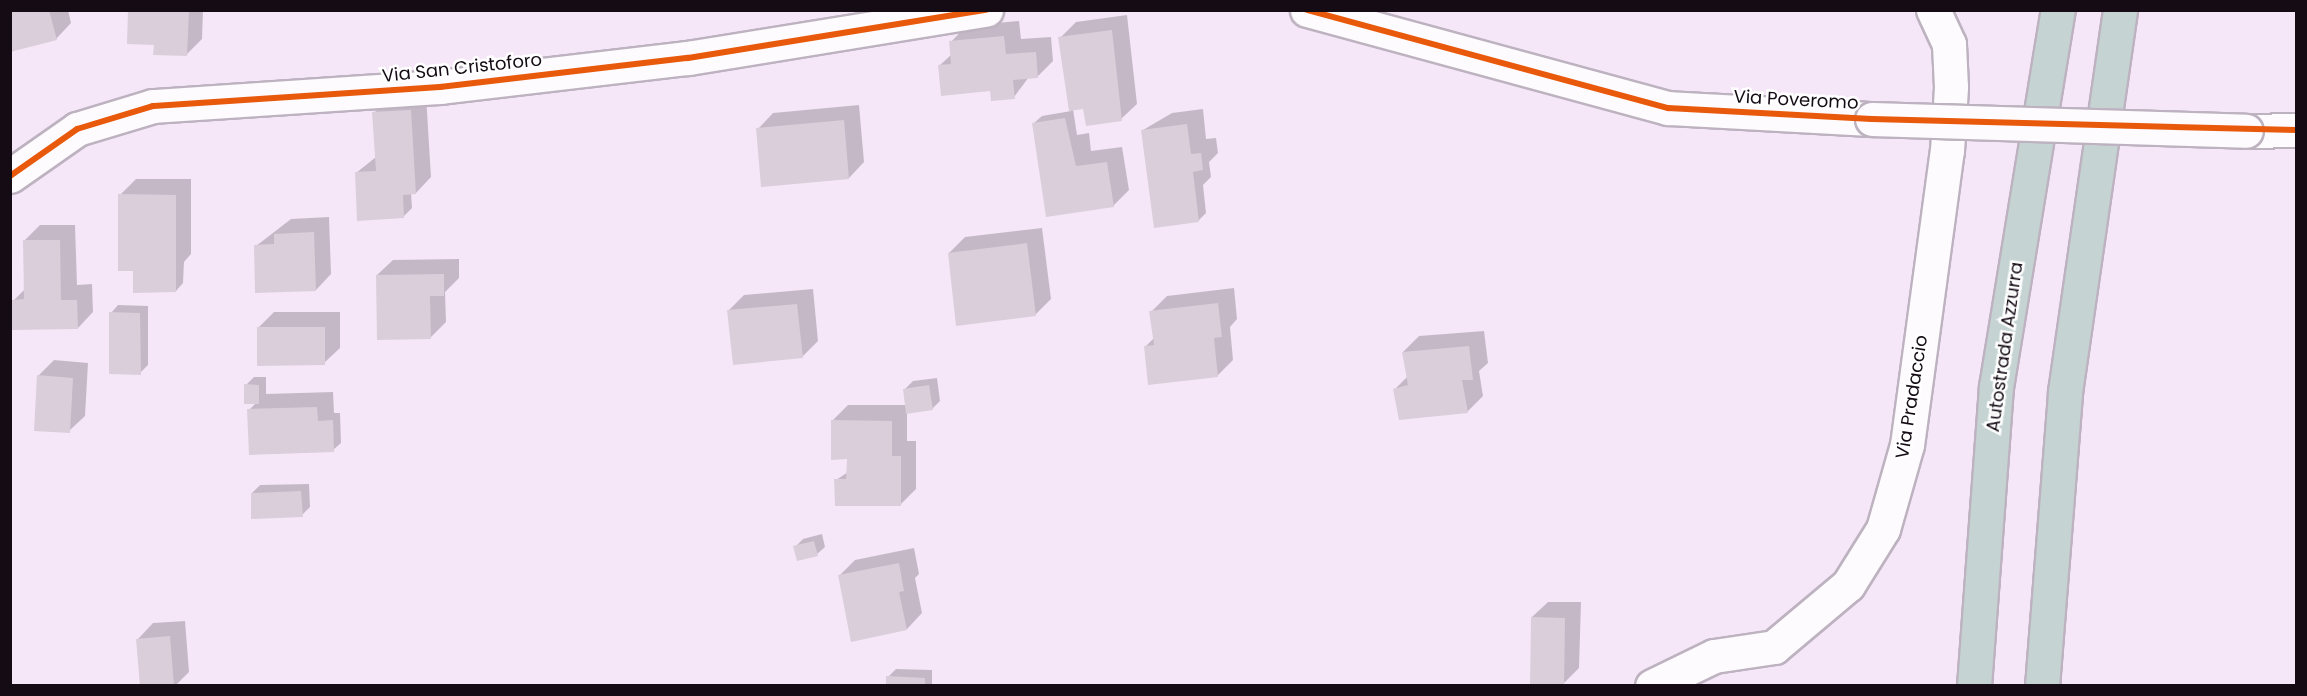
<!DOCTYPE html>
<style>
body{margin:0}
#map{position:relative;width:2307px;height:696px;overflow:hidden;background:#f6e7f8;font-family:Poppins,sans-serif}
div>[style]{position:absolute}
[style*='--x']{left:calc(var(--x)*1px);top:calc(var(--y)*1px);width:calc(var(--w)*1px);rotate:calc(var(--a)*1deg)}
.shadow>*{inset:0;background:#0003}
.building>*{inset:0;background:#dacedb}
.roads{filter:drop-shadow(2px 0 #bdb2bf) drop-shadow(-2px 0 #bdb2bf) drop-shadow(0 2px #bdb2bf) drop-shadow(0 -2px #bdb2bf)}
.minor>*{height:33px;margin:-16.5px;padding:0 16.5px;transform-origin:16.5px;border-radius:16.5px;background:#fefbfe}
.highway>*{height:33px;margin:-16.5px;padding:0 16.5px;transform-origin:16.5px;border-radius:16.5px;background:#c6d3d3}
.bridges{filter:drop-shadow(2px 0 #bdb2bf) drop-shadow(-2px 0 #bdb2bf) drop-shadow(0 2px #bdb2bf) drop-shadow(0 -2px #bdb2bf)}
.minor-bridge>*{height:33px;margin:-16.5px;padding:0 16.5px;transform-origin:16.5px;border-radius:16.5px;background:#fefbfe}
.cycleway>*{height:6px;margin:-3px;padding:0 3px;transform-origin:3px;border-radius:3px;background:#e8590c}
span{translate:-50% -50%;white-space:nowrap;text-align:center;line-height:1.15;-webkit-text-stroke:5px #fff;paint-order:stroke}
.street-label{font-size:18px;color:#140b15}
.frame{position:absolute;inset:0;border:12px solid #140b15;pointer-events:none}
</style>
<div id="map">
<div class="shadow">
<div style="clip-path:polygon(10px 10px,68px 10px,71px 23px,56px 39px)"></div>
<div style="clip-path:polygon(130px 10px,203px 10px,202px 39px,187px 54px,155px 43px)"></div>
<div style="clip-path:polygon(1127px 15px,1137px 104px,1121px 119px,1085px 107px,1073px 109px,1077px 135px,1089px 133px,1091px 151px,1122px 147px,1129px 190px,1113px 206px,1034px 123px,1042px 116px,1071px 111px,1060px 38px,1076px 22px)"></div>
<div style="clip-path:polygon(1019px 21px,1021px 39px,1051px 37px,1053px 61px,1038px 76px,1029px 77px,1014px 97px,939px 66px,952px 54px,951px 42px,966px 26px)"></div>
<div style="clip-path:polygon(426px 95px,431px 177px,416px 193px,411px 193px,412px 208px,404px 216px,356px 173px,376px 157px,374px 113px,389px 97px)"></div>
<div style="clip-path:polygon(859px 105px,864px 162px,849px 178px,758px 129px,773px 113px)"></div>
<div style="clip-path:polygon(1203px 109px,1206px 139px,1216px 138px,1218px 153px,1209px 162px,1211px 177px,1203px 185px,1206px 213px,1198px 221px,1143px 130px,1172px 113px)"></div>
<div style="clip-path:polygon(136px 179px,191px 179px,191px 254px,184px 262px,183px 283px,176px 291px,120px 195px)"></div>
<div style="clip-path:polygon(329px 217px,331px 274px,316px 290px,256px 246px,291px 219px)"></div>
<div style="clip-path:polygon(40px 225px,75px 225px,77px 285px,92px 284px,93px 312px,78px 328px,14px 300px,25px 289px,24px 241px)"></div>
<div style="clip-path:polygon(1042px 228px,1051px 299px,1035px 315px,949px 253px,965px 237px)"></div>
<div style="clip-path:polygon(459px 259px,459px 278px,445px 292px,446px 322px,430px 338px,377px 275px,393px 260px)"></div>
<div style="clip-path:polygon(1234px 288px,1237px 319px,1230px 327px,1233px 360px,1218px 375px,1145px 347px,1154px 338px,1151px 312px,1167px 296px)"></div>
<div style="clip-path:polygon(813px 289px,818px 341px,802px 357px,729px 310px,744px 295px)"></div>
<div style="clip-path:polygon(118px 305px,148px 306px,148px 365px,140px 373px,111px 313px)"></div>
<div style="clip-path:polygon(274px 312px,340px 312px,340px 348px,324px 363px,258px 328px)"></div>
<div style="clip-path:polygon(1484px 331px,1488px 363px,1479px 371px,1483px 396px,1468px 411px,1395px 389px,1408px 376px,1403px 352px,1419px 336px)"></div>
<div style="clip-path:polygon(54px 360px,88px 363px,85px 416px,69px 431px,38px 376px)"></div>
<div style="clip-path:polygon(254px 377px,266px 377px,266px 394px,333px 392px,334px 413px,340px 413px,341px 443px,333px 450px,249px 410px,257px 402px,246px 385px)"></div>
<div style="clip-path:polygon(937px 378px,940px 401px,932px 409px,907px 412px,907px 441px,916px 441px,916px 489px,900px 505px,836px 480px,848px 472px,848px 458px,832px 421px,848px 405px,907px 405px,905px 389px,913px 381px)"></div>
<div style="clip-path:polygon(309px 484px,310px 507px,302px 515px,252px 493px,260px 485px)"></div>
<div style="clip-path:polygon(822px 534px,825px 547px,817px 554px,795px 547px,803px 539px)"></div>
<div style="clip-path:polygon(914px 548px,919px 574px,915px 578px,922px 613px,907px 629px,839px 576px,855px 560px)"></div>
<div style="clip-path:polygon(1548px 602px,1581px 602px,1579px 668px,1563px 684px,1532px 617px)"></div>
<div style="clip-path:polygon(185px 621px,189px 672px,175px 686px,142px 686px,138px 639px,153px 623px)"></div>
<div style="clip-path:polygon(896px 669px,932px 670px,932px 686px,887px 686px,888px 677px)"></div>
</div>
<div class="building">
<div style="clip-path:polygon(10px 10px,49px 10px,57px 40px,10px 52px)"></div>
<div style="clip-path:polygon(128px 10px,189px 10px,187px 56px,153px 55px,154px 45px,127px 44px)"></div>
<div style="clip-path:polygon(1112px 30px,1122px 121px,1086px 126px,1083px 109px,1069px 111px,1058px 37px)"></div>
<div style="clip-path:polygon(1004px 36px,1006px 54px,1036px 52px,1038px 78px,1013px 80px,1015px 99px,991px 101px,990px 91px,941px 96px,938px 65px,951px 64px,949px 41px)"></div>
<div style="clip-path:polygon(411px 110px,416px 194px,403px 195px,404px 218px,357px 221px,355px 172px,376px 171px,372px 112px)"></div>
<div style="clip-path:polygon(1065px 118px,1076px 166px,1107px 162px,1114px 207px,1046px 217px,1032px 123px)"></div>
<div style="clip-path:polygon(844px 120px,849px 179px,761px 187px,756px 128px)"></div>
<div style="clip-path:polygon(1187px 124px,1191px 154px,1201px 153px,1203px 170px,1193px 172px,1199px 222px,1154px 228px,1141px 130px)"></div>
<div style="clip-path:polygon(118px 194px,176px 195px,176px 292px,133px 293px,133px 271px,118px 271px)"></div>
<div style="clip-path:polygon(314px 232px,316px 291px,255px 293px,254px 245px,274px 244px,274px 234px)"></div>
<div style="clip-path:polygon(23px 240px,60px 240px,61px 300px,77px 300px,78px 329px,12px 330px,12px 300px,24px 299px)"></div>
<div style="clip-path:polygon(1027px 243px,1036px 316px,956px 326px,948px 253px)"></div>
<div style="clip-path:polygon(444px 274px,444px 296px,430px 296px,431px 339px,377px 340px,376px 275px)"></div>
<div style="clip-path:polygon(1218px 303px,1222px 337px,1214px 338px,1218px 377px,1148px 385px,1144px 346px,1154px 345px,1149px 311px)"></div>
<div style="clip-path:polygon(797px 304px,803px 358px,733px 365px,727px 310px)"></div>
<div style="clip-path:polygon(109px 312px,140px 313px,141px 375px,109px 374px)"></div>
<div style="clip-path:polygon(257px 327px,325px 327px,325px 365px,257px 366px)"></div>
<div style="clip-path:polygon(1469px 346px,1473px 380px,1462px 380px,1468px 413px,1399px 420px,1393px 389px,1408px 385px,1402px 352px)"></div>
<div style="clip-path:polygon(37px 375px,73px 378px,70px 433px,34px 431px)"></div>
<div style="clip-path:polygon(244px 384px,259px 385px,259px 404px,244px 404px)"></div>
<div style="clip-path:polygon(929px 385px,933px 410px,906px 414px,903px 389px)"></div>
<div style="clip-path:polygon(317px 407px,318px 421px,333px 420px,334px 452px,249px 455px,247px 409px)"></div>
<div style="clip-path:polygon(831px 420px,892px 421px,892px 456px,901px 456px,901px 506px,835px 506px,834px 479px,846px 479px,847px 459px,831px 460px)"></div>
<div style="clip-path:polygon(301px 491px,303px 517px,251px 519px,251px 493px)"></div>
<div style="clip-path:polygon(814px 541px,818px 556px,797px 561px,793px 546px)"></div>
<div style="clip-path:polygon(899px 563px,904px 591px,899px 592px,907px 630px,851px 642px,838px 575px)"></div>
<div style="clip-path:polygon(1531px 617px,1565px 618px,1564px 685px,1530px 685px)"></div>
<div style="clip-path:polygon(170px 636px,174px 686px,140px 686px,136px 639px)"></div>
<div style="clip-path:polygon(886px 676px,925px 678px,925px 686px,886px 686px)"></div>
</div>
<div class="roads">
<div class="minor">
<div style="--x:1307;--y:10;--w:374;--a:15.2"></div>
<div style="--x:1668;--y:108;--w:204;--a:3.1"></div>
<div style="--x:2246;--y:131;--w:50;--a:-1.1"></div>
<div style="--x:10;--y:176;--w:82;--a:-35"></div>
<div style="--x:77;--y:129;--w:79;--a:-16.8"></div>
<div style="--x:153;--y:106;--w:288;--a:-3.8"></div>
<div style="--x:440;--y:87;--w:250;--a:-6.7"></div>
<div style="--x:688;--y:58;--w:302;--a:-9.2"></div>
<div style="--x:1652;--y:686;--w:69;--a:-25.8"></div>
<div style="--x:1714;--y:656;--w:61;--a:-8.5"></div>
<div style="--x:1774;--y:647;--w:97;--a:-40"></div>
<div style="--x:1848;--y:585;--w:66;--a:-58"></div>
<div style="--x:1883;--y:529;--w:87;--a:-74.1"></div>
<div style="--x:1907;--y:445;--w:297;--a:-82.3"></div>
<div style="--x:1947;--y:151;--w:64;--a:-86.4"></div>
<div style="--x:1951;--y:87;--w:43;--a:-92.7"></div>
<div style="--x:1949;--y:44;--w:38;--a:-115"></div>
</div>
<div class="highway">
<div style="--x:1974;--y:686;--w:300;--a:-85.8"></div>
<div style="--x:1996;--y:387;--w:382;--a:-80.7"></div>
<div style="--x:2042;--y:686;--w:295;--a:-85.5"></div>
<div style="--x:2065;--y:392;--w:386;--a:-81.8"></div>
</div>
</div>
<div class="bridges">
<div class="minor-bridge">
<div style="--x:1872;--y:119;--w:374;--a:1.8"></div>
</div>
</div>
<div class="cycleway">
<div style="--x:1307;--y:10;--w:374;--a:15.2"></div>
<div style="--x:1668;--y:108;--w:204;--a:3.1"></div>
<div style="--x:1872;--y:119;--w:424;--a:1.5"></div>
<div style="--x:10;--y:176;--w:82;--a:-35"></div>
<div style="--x:77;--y:129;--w:79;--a:-16.8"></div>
<div style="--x:153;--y:106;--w:288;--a:-3.8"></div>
<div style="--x:440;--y:87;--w:250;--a:-6.7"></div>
<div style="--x:688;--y:58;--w:302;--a:-9.2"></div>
</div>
<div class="street-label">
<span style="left:462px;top:68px;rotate:-6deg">Via San Cristoforo</span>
<span style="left:1796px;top:100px;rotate:3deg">Via Poveromo</span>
<span style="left:2005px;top:347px;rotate:-82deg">Autostrada Azzurra</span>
<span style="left:1912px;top:397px;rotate:-81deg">Via Pradaccio</span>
</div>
<div class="frame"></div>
</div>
